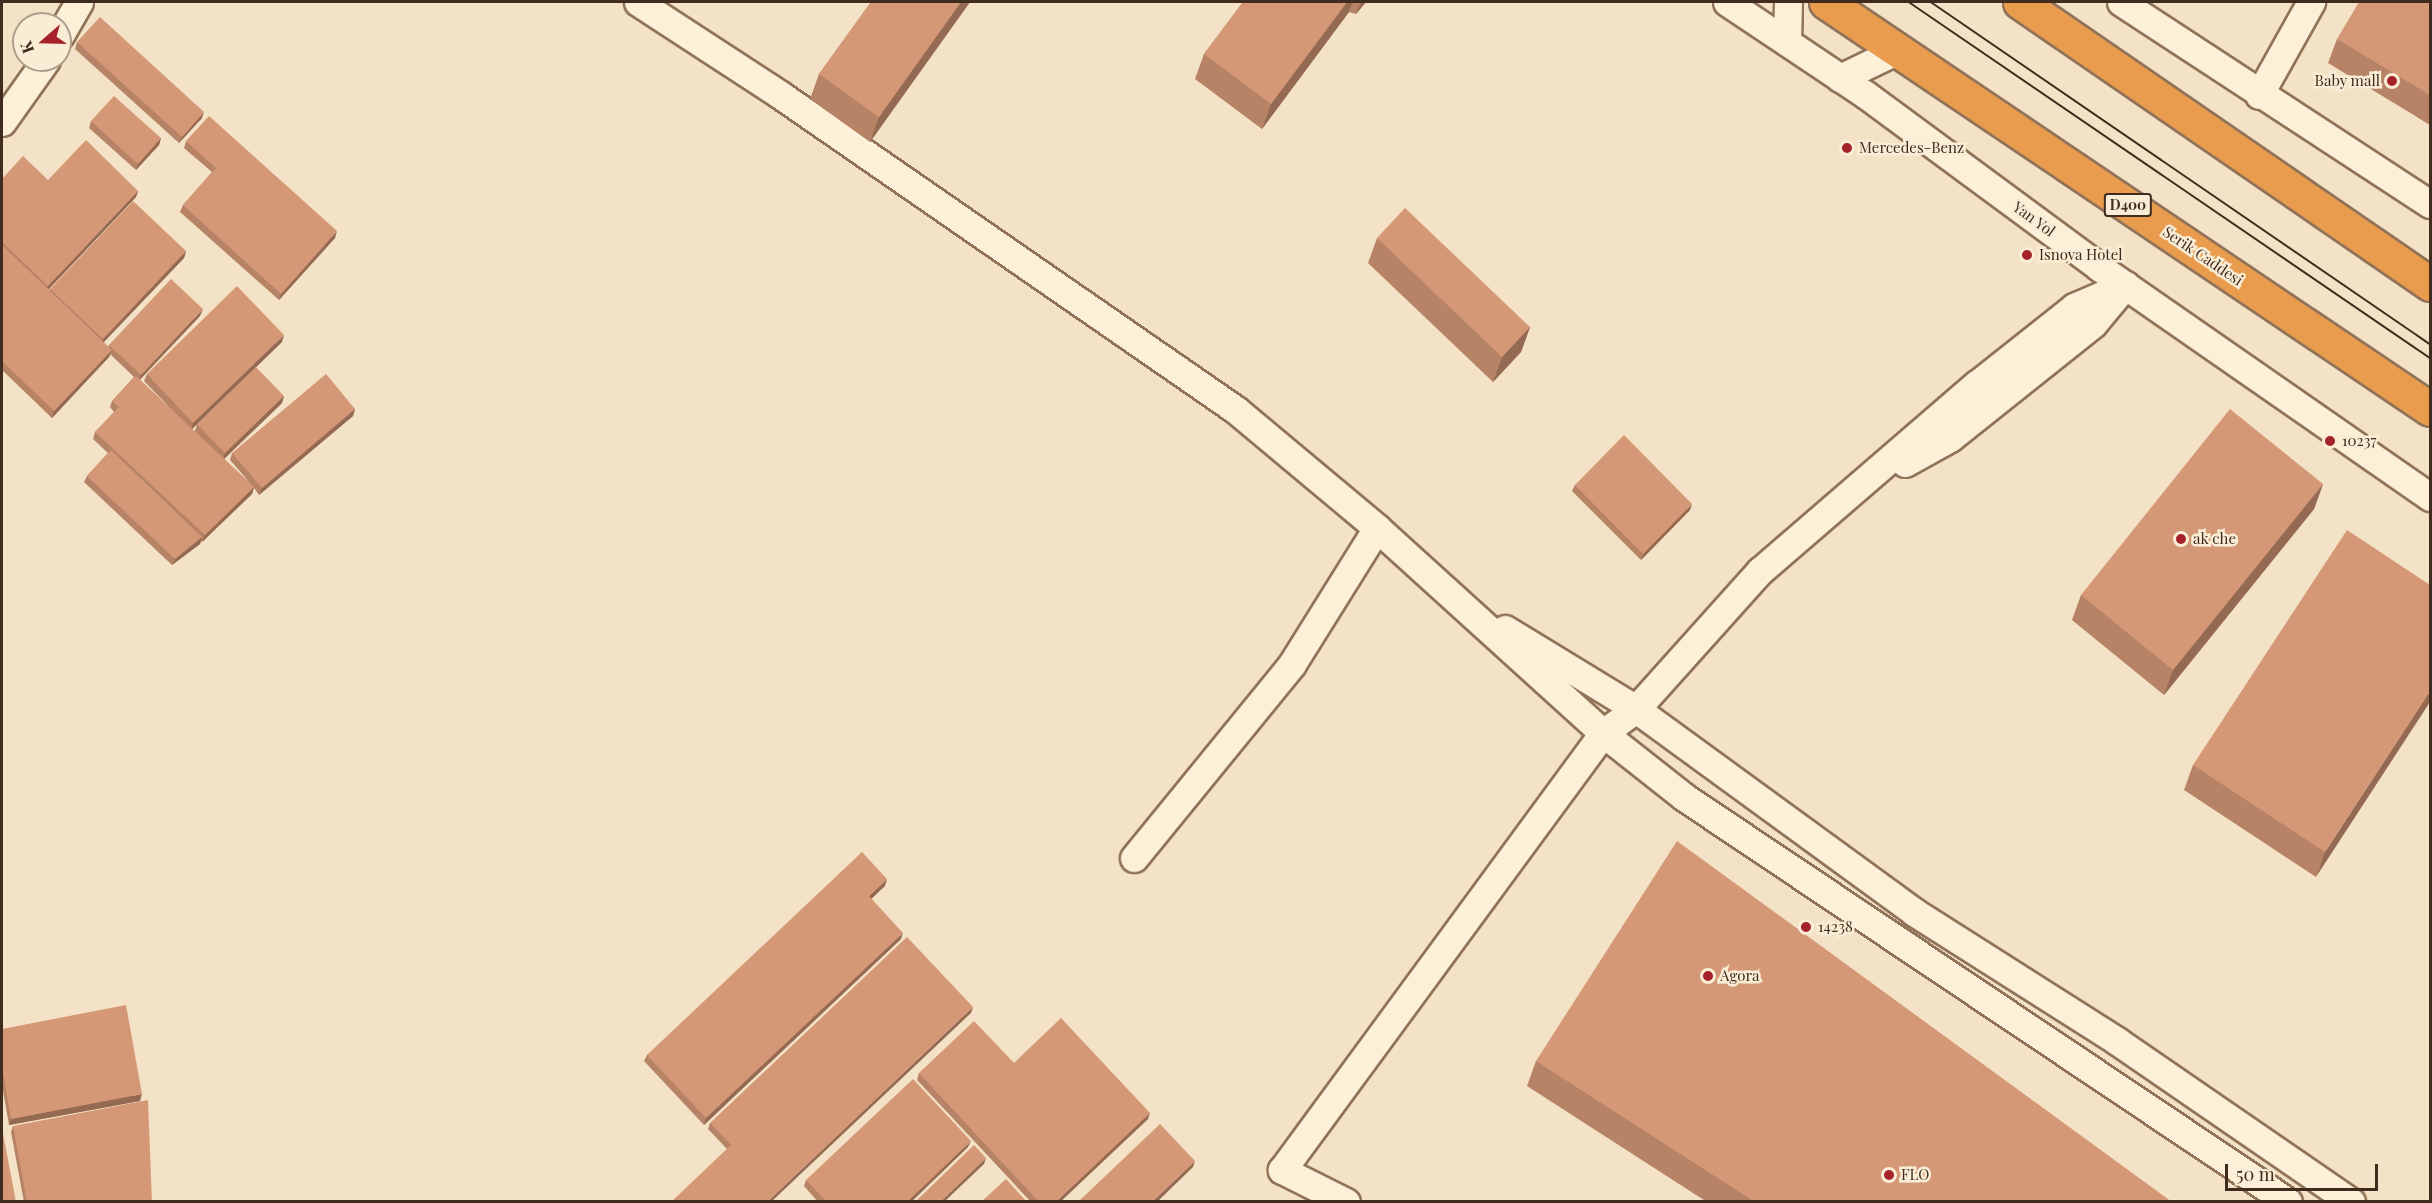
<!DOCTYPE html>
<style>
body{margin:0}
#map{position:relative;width:2432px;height:1203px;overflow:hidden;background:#f3e2c5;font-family:"Playfair Display",serif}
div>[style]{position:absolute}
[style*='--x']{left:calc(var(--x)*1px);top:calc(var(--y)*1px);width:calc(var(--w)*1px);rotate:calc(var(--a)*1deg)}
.roads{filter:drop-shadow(2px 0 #907358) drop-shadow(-2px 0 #907358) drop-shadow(0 2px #907358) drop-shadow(0 -2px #907358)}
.minor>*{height:27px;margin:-13.5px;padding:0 13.5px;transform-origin:13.5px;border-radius:13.5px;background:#fcf0d9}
.highway>*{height:33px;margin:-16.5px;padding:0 16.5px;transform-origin:16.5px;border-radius:16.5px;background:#ea9c4e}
.tram>*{height:1.5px;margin:-0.75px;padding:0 0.75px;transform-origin:0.75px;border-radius:0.75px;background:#3f2c1e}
.wall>*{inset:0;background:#b78366}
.shaded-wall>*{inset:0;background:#956a53}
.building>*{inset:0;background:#d59877}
.dots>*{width:16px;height:16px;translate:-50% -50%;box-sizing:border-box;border:3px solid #f9edd5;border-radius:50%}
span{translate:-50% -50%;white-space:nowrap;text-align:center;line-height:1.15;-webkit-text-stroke:5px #f9edd5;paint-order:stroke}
.shield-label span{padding:2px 4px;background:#f9edd5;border:2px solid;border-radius:4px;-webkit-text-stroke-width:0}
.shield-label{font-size:14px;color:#3f2c1e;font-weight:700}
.poi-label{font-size:15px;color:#3f2c1e}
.right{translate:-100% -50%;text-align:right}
.left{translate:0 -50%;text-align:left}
.street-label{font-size:15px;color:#3f2c1e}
.frame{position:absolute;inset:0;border:3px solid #3f2c1e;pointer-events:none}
.north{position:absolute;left:12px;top:12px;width:60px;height:60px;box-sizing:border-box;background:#f9edd5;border:2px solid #afa08c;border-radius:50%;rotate:250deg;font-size:16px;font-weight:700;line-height:24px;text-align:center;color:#3f2c1e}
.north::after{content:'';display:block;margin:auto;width:21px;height:27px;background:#a6222b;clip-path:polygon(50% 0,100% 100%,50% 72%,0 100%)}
.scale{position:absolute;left:2225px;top:1164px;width:153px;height:27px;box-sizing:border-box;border:3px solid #3f2c1e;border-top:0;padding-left:8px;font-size:18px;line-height:21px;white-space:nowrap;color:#3f2c1e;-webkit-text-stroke:4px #f9edd5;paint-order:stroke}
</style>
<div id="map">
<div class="roads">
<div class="minor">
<div style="--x:638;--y:2;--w:168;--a:33.1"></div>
<div style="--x:779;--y:94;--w:556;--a:34.66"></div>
<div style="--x:1236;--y:410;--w:184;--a:39.9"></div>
<div style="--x:1377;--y:528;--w:305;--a:42.2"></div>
<div style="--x:1603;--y:733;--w:103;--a:38.3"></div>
<div style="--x:1684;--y:797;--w:727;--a:33.84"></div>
<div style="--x:1727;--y:2;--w:167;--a:33.8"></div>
<div style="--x:1866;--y:95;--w:290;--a:36.4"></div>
<div style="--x:2099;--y:267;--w:403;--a:34.8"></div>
<div style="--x:2121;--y:2;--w:369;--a:33.2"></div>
<div style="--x:60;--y:35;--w:38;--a:-60"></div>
<div style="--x:1787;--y:42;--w:40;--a:-88.6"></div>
<div style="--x:1840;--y:78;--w:64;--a:-25.8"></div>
<div style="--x:2259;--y:95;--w:107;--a:-60.8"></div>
<div style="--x:2;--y:122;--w:76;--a:-54.6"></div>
<div style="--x:1905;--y:463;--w:51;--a:-29.1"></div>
<div style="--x:1950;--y:438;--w:183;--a:-38.6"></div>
<div style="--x:2093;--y:324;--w:45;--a:-50.4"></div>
<div style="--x:1505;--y:629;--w:153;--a:31.4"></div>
<div style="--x:1636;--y:709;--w:344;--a:36.1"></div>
<div style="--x:1914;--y:912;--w:241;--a:32.4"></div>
<div style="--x:2117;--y:1041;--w:284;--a:34.5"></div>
<div style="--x:1134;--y:858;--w:250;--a:-50.8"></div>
<div style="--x:1292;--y:664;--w:160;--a:-58"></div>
<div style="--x:1346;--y:1202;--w:72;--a:-153.4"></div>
<div style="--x:1282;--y:1170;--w:542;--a:-53.7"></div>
<div style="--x:1603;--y:733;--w:41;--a:-36"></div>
<div style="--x:1636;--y:709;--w:186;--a:-48.1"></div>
<div style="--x:1760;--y:571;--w:286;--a:-40.8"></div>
<div style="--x:1977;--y:384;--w:124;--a:-38.4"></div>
<div style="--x:2074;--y:307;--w:56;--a:-23.3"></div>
</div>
<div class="highway">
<div style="--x:1826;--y:2;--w:728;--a:33.97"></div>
<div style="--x:2020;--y:2;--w:498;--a:34.5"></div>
</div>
</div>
<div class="tram">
<div style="--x:1909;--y:2;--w:631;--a:34.34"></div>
<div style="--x:1931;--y:2;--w:605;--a:34.43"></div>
</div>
<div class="wall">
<div style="clip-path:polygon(871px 2px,970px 2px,870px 142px,810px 99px,819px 74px)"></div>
<div style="clip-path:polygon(1243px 2px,1366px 2px,1356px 14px,1349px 12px,1262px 129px,1195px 79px,1204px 54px)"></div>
<div style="clip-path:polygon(2430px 2px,2430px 125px,2328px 63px,2337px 39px)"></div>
<div style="clip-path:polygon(77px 42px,202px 118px,179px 143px,75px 49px)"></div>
<div style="clip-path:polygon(91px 121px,161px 138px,159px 145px,136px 170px,89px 128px)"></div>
<div style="clip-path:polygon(186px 141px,335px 238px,279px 300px,180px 212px,183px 205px,212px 172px,184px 148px)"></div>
<div style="clip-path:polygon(2px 179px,48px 180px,138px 191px,136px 197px,48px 290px,49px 291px,50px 289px,186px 251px,184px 258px,103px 343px,108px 347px,109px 345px,200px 316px,140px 380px,172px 410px,144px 381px,147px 374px,282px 342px,192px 429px,195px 431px,197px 424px,284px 396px,282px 403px,224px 459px,250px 483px,230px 460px,232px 453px,355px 409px,353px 416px,259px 495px,254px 488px,252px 494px,202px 542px,201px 541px,200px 544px,172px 565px,84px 482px,87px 476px,108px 453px,93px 439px,95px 432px,114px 412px,110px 407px,112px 401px,134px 377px,110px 354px,109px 357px,52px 418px,2px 370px)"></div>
<div style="clip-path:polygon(1377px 238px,1530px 327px,1521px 352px,1493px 382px,1368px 263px)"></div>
<div style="clip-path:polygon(2323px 484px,2314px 509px,2164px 695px,2072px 620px,2081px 595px)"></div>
<div style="clip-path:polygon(1575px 485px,1690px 510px,1641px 560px,1572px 491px)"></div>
<div style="clip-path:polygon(2430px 585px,2316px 877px,2184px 790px,2193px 765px)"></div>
<div style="clip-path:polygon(885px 886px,871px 898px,901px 939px,704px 1125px,644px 1061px,647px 1055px)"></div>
<div style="clip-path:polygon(971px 1013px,727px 1149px,708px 1129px,710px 1123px)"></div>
<div style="clip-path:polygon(2px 1029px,140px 1101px,9px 1125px,2px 1085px)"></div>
<div style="clip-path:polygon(1536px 1061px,2172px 1202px,1707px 1202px,1527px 1086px)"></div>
<div style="clip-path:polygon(1014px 1063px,1148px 1119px,1060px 1202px,1031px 1202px,917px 1080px,919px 1073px)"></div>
<div style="clip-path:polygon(13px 1126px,152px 1202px,24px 1202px,11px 1132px)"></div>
<div style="clip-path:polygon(968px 1147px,911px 1202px,818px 1202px,804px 1186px,806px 1180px)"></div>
</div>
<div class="shaded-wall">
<div style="clip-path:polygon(961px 2px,970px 2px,870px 142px,879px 117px)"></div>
<div style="clip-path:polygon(1347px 2px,1352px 2px,1349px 12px,1262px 129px,1271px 104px)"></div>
<div style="clip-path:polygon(1361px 2px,1366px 2px,1356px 14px)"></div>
<div style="clip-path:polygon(204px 112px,202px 118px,179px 143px,182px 137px)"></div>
<div style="clip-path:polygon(161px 138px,159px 145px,136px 170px,138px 164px)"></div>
<div style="clip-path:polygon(138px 191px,136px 197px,46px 292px,48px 286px)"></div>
<div style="clip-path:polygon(337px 231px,335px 238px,279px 300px,281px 294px)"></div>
<div style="clip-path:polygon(186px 251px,184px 258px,101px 345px,103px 339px)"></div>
<div style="clip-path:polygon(203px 309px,200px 316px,138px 381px,141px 375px)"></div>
<div style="clip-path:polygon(1530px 327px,1521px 352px,1493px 382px,1502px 357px)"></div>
<div style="clip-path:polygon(284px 335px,282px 342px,191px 430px,193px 423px)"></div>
<div style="clip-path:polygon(112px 350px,109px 357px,52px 418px,54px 411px)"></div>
<div style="clip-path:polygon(284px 396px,282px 403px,223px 460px,225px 453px)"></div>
<div style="clip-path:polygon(355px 409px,353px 416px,259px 495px,262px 488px)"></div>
<div style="clip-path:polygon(2323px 484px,2314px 509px,2164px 695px,2173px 670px)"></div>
<div style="clip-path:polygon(254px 487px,252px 494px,202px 542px,205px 535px)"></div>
<div style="clip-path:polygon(1692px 504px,1690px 510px,1641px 560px,1643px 554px)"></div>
<div style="clip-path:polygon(202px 537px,200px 544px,172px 565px,175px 559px)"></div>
<div style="clip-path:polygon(2430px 691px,2430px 702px,2316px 877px,2325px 852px)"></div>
<div style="clip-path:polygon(887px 879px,885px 886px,867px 903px,869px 896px)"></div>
<div style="clip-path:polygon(903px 933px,901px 939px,704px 1125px,706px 1118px)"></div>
<div style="clip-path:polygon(973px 1007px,971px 1013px,771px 1202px,767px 1202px)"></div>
<div style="clip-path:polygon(142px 1094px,140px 1101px,9px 1125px,11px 1119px)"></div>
<div style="clip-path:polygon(1150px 1113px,1148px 1119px,1060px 1202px,1056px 1202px)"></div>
<div style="clip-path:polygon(971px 1141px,968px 1147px,911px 1202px,907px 1202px)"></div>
<div style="clip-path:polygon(986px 1158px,984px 1164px,944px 1202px,940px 1202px)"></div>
<div style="clip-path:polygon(1195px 1161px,1193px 1167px,1157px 1202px,1152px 1202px)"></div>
</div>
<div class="building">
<div style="clip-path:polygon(871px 2px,961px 2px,879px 117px,819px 74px)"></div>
<div style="clip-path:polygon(1243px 2px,1347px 2px,1271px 104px,1204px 54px)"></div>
<div style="clip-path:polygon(2359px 2px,2430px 2px,2430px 95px,2337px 39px)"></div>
<div style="clip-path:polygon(100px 17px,204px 112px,182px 137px,77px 42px)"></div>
<div style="clip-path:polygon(114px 96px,161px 138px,138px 164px,91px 121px)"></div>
<div style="clip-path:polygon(209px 116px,337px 231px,281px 294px,183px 205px,216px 168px,186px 141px)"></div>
<div style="clip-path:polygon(86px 140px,138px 191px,48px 286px,2px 242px,2px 179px,23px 156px,48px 180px)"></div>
<div style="clip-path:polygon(133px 201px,186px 251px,103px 339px,50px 289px)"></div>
<div style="clip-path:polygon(1405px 208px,1530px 327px,1502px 357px,1377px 238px)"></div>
<div style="clip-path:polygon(2px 245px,112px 350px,54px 411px,2px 361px)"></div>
<div style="clip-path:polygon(171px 279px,203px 309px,141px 375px,109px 345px)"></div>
<div style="clip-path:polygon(237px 286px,284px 335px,193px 423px,147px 374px)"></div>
<div style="clip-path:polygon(256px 367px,284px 396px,225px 453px,197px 424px)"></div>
<div style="clip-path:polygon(326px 374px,355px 409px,262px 488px,232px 453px)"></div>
<div style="clip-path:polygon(136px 376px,254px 487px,205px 535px,95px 432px,119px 407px,112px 401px)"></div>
<div style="clip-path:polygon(2230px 409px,2323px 484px,2173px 670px,2081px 595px)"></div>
<div style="clip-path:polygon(1624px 435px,1692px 504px,1643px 554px,1575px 485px)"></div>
<div style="clip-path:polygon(111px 450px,202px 537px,175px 559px,87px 476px)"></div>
<div style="clip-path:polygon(2347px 530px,2430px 585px,2430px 691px,2325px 852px,2193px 765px)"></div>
<div style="clip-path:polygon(1677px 841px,2172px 1202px,1755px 1202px,1536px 1061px)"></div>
<div style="clip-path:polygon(862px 852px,887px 879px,869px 896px,903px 933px,706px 1118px,647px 1055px)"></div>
<div style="clip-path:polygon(907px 937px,973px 1007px,767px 1202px,671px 1202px,731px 1145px,710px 1123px)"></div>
<div style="clip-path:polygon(126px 1005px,142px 1094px,11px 1119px,2px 1066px,2px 1029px)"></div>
<div style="clip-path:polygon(1061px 1018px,1150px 1113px,1056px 1202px,1039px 1202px,919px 1073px,974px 1021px,1014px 1063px)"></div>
<div style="clip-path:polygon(913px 1079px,971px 1141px,907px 1202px,827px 1202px,806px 1180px)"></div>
<div style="clip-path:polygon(148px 1100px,152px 1202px,27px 1202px,13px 1126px)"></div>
<div style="clip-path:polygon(1160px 1124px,1195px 1161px,1152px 1202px,1078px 1202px)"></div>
<div style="clip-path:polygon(2px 1128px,16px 1202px,2px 1202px)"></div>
<div style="clip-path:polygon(974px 1145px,986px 1158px,940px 1202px,915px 1202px)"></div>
<div style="clip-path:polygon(1006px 1179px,1027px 1202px,981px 1202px)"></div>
</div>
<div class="dots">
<div style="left:2392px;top:81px;background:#a6222b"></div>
<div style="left:1847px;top:148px;background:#a6222b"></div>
<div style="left:2027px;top:255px;background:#a6222b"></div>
<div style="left:2330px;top:441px;background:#a6222b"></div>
<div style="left:2181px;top:539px;background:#a6222b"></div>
<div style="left:1806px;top:927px;background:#a6222b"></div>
<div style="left:1708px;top:976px;background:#a6222b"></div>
<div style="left:1889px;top:1175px;background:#a6222b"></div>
</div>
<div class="shield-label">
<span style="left:2128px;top:205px">D400</span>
</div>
<div class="poi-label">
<span class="right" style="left:2380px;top:81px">Baby mall</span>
<span class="left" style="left:1859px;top:148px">Mercedes-Benz</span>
<span class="left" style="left:2039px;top:255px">Isnova Hotel</span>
<span class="left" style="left:2342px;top:441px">10237</span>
<span class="left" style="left:2193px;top:539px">ak che</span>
<span class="left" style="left:1818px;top:927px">14238</span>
<span class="left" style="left:1720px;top:976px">Agora</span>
<span class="left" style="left:1901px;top:1175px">FLO</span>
</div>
<div class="street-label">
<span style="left:2034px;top:219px;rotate:36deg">Yan Yol</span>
<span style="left:2203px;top:256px;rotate:34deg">Serik Caddesi</span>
</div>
<div class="frame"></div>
<div class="north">K</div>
<div class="scale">50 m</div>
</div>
